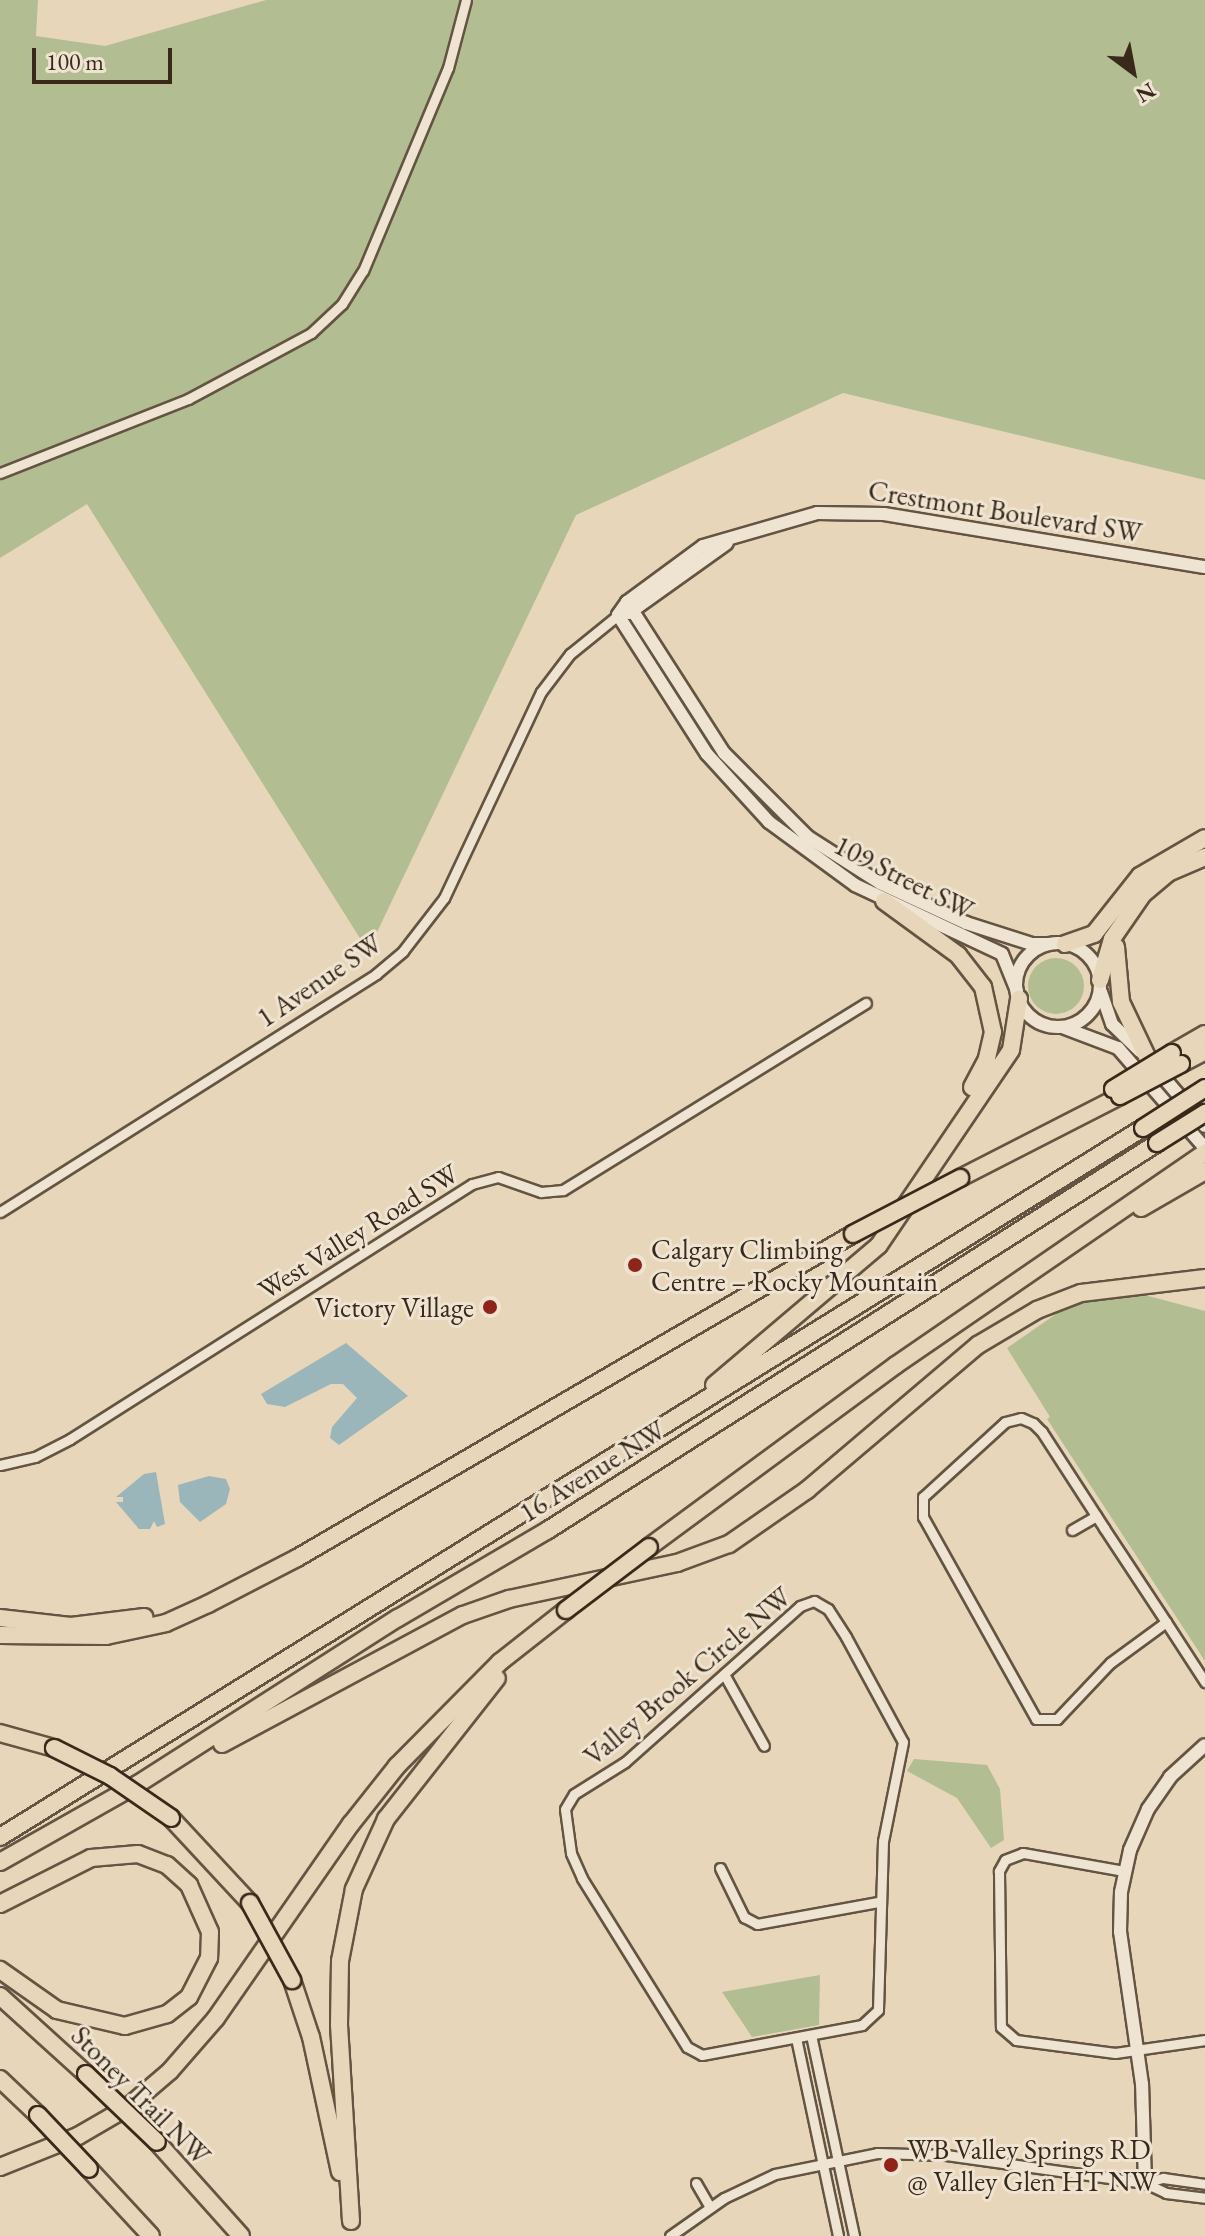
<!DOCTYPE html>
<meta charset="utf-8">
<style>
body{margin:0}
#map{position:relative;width:1205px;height:2236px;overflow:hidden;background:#e7d6b9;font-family:"EB Garamond",serif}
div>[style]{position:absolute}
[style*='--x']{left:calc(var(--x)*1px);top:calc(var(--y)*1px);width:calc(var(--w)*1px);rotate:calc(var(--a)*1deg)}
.green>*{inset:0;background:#b2be91}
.round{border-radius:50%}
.water>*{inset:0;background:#9bb6ba}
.roads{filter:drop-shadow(2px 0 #645442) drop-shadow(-2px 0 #645442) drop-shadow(0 2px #645442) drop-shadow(0 -2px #645442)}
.street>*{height:9px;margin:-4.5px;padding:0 4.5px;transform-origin:4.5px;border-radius:4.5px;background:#efe4d2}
.secondary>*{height:12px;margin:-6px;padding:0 6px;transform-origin:6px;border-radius:6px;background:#efe4d2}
.secondary>.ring{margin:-6px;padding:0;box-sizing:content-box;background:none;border:12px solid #efe4d2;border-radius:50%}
.highway>*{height:16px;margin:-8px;padding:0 8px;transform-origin:8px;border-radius:8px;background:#e7d6b9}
.bridges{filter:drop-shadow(2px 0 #39291a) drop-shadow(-2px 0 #39291a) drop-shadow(0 2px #39291a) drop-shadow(0 -2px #39291a)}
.highway-bridge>*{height:16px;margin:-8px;padding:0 8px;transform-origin:8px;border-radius:8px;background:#e7d6b9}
.dots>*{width:22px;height:22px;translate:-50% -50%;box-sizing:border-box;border:4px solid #efe4d2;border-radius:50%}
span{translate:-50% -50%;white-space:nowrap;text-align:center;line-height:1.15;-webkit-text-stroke:6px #efe4d2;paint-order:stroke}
.street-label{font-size:28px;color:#39291a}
.poi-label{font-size:28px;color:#39291a}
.left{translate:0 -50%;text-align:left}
.right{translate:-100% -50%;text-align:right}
.north{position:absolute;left:1093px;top:32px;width:80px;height:80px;-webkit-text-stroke:6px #efe4d2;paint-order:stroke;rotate:148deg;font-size:22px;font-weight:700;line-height:32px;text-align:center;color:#39291a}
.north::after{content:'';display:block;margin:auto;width:28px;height:36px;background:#39291a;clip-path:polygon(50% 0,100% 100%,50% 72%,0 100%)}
.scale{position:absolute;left:32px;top:48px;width:140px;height:36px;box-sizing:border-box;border:4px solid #39291a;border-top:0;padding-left:10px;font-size:24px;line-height:28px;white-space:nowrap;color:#39291a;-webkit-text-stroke:6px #efe4d2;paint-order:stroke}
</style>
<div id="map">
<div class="green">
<div style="clip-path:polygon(0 0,38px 0,36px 36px,105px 46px,266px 0,1205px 0,1205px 480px,843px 393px,576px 515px,368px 951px,87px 504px,0 558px)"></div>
<div class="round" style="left:1028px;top:958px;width:56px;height:56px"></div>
<div style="clip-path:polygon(1137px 1293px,1205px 1311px,1205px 1661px,1047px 1419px,1050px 1417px,1007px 1348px,1059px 1312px,1097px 1294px)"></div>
<div style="clip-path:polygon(914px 1759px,987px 1765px,1000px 1789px,1004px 1840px,991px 1848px,957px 1798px,907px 1771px)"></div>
<div style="clip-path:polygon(820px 1975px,819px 2025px,752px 2037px,722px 1992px)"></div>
</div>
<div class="water">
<div style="clip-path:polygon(346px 1343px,408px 1396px,339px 1445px,330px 1438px,332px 1427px,357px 1398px,343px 1384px,331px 1384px,285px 1407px,267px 1404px,261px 1394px)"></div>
<div style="clip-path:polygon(156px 1472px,165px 1524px,157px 1527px,154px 1521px,150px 1529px,139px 1529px,116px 1502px,123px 1502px,123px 1497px,116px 1497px,144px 1474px)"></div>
<div style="clip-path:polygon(209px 1476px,226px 1479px,230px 1489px,226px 1504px,200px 1522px,180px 1502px,178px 1485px)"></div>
</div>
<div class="roads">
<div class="street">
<div style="--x:0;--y:473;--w:202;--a:-21.5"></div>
<div style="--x:188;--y:399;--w:140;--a:-28.2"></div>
<div style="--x:311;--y:333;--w:42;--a:-43.1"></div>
<div style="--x:342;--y:304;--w:39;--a:-58"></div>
<div style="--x:363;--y:271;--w:220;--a:-67.3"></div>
<div style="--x:448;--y:68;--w:70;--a:-75.2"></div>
<div style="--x:0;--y:1212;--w:445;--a:-32.3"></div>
<div style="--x:376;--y:974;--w:35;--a:-40"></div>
<div style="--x:403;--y:951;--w:67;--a:-52.3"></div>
<div style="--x:444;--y:898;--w:228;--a:-64.8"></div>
<div style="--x:541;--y:692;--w:48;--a:-52.7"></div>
<div style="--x:570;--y:654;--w:62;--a:-39.1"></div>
<div style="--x:0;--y:1465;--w:36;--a:-13"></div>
<div style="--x:35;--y:1457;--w:39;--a:-27"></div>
<div style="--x:70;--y:1439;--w:476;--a:-32.4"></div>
<div style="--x:472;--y:1184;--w:27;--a:-15"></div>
<div style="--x:498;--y:1177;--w:46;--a:19.2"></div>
<div style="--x:541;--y:1192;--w:22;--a:-5"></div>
<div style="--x:563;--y:1190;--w:356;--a:-31.7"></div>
<div style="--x:1072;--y:1530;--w:28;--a:-30"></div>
<div style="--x:814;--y:1601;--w:16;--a:30"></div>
<div style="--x:828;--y:1609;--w:33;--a:57"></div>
<div style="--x:846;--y:1637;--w:119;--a:61.5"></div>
<div style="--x:903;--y:1742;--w:101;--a:101.4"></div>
<div style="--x:883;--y:1841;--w:169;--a:91.7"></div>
<div style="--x:878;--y:2010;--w:22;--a:137"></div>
<div style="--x:862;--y:2025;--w:163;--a:169.4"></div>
<div style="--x:702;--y:2055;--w:17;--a:-152"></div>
<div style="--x:687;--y:2047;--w:199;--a:-121.9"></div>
<div style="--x:582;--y:1878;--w:27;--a:-114"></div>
<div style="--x:571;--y:1853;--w:44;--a:-97.8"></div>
<div style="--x:565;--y:1809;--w:17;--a:-59"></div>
<div style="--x:574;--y:1794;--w:60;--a:-32.1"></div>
<div style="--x:625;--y:1762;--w:234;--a:-41.7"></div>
<div style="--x:800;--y:1606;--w:15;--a:-20"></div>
<div style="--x:1166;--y:1622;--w:69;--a:143.8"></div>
<div style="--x:1110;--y:1663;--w:77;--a:133.4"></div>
<div style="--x:1057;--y:1719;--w:21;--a:180"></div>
<div style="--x:1036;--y:1719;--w:231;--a:-119.2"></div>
<div style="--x:923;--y:1517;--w:20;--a:-90"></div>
<div style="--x:923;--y:1497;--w:111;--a:-42.4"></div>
<div style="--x:1005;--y:1422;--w:16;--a:-14"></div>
<div style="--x:1021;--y:1418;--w:13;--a:23"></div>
<div style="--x:1033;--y:1423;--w:13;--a:45"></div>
<div style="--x:1042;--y:1432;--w:114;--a:57.1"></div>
<div style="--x:1104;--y:1528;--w:113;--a:56.6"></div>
<div style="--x:1166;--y:1622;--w:72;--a:57"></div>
<div style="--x:724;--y:1674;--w:82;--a:60.9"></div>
<div style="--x:720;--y:1868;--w:55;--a:63.9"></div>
<div style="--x:744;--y:1917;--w:15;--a:28"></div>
<div style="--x:757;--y:1924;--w:123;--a:-10.3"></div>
<div style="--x:1124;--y:1871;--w:103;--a:-169.9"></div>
<div style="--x:1023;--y:1853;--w:19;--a:159"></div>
<div style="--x:1005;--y:1860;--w:13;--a:119"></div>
<div style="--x:999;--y:1871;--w:156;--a:89.3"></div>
<div style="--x:1001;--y:2027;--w:20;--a:41"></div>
<div style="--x:1016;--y:2040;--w:100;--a:7.5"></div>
<div style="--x:1115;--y:2053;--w:91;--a:-8.2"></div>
<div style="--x:811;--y:2035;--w:206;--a:77.9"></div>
<div style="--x:796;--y:2038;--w:202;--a:78"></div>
<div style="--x:696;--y:2183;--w:28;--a:60"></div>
<div style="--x:1145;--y:2183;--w:19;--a:-16"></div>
<div style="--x:1163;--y:2178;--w:42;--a:8.1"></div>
<div style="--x:670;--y:2236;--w:66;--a:-35.1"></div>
<div style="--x:724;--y:2198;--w:56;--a:-25.2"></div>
<div style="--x:775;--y:2174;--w:104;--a:-11.6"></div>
<div style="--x:877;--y:2153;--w:69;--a:1.7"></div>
<div style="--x:946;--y:2155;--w:201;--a:8"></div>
<div style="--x:1145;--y:2183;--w:23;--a:25"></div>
<div style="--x:1166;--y:2193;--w:39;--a:7"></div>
</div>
<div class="secondary">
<div style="--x:627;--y:602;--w:179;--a:57.3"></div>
<div style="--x:724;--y:753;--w:119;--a:45"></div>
<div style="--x:808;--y:837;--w:85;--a:32.6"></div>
<div style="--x:880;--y:883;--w:95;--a:24.9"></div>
<div style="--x:966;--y:923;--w:69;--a:17.7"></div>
<div style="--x:1032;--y:944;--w:17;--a:0"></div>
<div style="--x:629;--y:613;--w:120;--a:-35.5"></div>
<div style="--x:618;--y:615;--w:16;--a:-55"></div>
<div style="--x:627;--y:602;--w:94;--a:-36.4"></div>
<div style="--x:703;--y:546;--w:119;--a:-16.1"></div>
<div style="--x:817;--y:513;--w:67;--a:0.9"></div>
<div style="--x:884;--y:514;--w:325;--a:9.4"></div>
<div style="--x:618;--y:615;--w:165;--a:57.4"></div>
<div style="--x:707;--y:754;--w:92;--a:47.6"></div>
<div style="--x:769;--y:822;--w:107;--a:36.2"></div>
<div style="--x:855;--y:885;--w:162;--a:25.1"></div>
<div style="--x:1002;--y:954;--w:40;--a:68"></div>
<div class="ring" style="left:1016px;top:943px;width:72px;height:72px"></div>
<div style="--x:1101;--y:992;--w:34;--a:71"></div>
<div style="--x:1112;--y:1024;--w:39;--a:44"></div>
<div style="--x:1062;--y:1027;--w:60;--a:20.6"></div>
<div style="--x:1118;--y:1048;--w:133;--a:49"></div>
<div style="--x:1158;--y:1071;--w:72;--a:49.5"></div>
<div style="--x:1145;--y:2183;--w:99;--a:-91.7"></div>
<div style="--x:1142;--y:2084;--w:154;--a:-98.2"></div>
<div style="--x:1120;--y:1932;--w:40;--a:-88.6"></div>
<div style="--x:1121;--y:1892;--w:43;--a:-77.9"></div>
<div style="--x:1130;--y:1850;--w:45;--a:-66.3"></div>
<div style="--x:1148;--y:1809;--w:39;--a:-55"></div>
<div style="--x:1170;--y:1777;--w:47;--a:-42.4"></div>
</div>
<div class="highway">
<div style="--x:884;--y:901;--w:92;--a:36.1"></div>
<div style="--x:958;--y:955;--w:41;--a:52"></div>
<div style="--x:983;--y:987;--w:46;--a:77.5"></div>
<div style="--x:993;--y:1032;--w:28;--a:103"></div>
<div style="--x:987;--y:1059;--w:32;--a:118"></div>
<div style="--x:1065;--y:944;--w:31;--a:-19"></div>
<div style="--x:1094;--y:934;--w:74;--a:-51.6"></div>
<div style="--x:1140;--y:876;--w:75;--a:-30.3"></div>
<div style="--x:1116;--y:947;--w:55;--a:84.8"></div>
<div style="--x:1121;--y:1002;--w:65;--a:64.6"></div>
<div style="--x:1100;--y:980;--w:43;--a:-73.7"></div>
<div style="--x:1112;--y:939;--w:55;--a:-55.4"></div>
<div style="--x:1143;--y:894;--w:33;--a:-40"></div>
<div style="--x:1168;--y:873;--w:40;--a:-23.4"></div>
<div style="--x:1172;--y:1053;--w:38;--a:-30"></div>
<div style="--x:1181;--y:1064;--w:27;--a:-28"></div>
<div style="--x:960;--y:1178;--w:180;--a:-27.1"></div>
<div style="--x:1141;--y:1208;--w:74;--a:-30"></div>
<div style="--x:714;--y:1385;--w:216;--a:-40.3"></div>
<div style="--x:879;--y:1245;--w:235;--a:-55.9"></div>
<div style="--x:1011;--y:1050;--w:52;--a:-81.1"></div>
<div style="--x:649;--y:1547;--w:307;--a:-36.4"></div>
<div style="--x:896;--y:1365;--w:375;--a:-34.5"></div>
<div style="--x:0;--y:1618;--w:71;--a:6.4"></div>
<div style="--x:71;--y:1626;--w:74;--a:-7"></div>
<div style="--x:0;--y:1635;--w:106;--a:0.5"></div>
<div style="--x:106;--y:1636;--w:61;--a:-12.2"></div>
<div style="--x:166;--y:1623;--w:46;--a:-24.3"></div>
<div style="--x:208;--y:1604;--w:100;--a:-27.3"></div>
<div style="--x:297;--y:1558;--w:644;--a:-30.23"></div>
<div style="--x:0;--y:1733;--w:56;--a:15.5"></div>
<div style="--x:222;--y:1744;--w:273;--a:-28.2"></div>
<div style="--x:463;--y:1615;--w:49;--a:-19.2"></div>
<div style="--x:509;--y:1599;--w:172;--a:-12.1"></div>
<div style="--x:677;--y:1563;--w:55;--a:-20.1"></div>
<div style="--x:729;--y:1544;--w:95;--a:-34.7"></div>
<div style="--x:807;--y:1490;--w:224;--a:-40.3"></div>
<div style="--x:978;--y:1345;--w:69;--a:-30.7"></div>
<div style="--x:1037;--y:1310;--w:47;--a:-21.1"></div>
<div style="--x:1081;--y:1293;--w:125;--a:-6.9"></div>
<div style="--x:171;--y:1818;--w:116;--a:47.1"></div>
<div style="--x:0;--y:1837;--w:1345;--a:-31.81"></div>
<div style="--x:0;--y:1862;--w:159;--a:-29.5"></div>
<div style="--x:138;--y:1784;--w:308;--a:-32.6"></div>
<div style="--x:398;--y:1618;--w:174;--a:-30.4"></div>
<div style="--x:548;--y:1530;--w:722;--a:-32.43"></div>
<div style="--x:0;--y:1904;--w:102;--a:-26.8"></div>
<div style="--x:91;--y:1858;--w:47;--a:-4.9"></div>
<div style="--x:138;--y:1854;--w:31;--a:21"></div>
<div style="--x:167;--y:1865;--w:30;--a:42"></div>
<div style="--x:189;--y:1885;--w:51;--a:65.9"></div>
<div style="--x:210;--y:1932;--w:26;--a:92"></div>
<div style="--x:209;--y:1958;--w:44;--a:117.1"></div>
<div style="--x:189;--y:1997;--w:28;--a:142"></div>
<div style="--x:167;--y:2014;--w:44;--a:164.1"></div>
<div style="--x:125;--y:2026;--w:70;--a:-166.8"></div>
<div style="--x:57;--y:2010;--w:70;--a:-144.9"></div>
<div style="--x:292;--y:1980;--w:60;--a:71.6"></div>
<div style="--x:311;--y:2037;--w:138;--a:77.9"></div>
<div style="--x:0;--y:1996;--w:116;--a:42.2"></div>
<div style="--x:0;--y:2079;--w:52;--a:43.5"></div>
<div style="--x:157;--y:2142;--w:126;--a:48.2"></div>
<div style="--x:0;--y:2167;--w:84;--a:-21.7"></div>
<div style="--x:78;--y:2136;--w:58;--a:-30.1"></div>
<div style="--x:128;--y:2107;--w:55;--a:-40.6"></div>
<div style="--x:170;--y:2071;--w:70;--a:-49"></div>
<div style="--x:216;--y:2018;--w:236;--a:-55.2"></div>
<div style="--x:351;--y:1824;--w:74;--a:-51.6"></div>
<div style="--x:397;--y:1766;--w:146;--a:-45.3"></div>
<div style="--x:500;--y:1662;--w:84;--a:-38.2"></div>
<div style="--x:89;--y:2169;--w:91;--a:47.2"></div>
<div style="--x:351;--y:2221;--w:196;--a:-93.5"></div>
<div style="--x:339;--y:2025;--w:64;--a:-89.1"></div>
<div style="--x:340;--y:1961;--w:73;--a:-79"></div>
<div style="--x:354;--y:1889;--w:77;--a:-65.4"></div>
<div style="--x:386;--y:1819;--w:179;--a:-51.8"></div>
</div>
</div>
<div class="bridges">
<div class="highway-bridge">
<div style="--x:1113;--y:1089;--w:69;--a:-31.4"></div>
<div style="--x:1120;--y:1096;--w:69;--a:-27.7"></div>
<div style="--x:1143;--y:1128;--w:74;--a:-32.8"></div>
<div style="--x:1157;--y:1143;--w:57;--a:-32"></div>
<div style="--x:853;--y:1234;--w:121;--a:-27.6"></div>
<div style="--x:566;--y:1610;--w:104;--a:-37.2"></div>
<div style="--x:54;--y:1748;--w:63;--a:26.6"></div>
<div style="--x:110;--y:1776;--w:74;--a:34.5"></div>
<div style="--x:250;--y:1903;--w:88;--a:61.4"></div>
<div style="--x:86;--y:2074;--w:98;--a:43.8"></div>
<div style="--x:38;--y:2115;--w:74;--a:46.6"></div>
</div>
</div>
<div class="dots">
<div style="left:635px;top:1265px;background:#8f2418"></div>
<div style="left:490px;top:1307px;background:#8f2418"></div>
<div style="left:891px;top:2165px;background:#8f2418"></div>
</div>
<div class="street-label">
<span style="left:1005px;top:511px;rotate:9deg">Crestmont Boulevard SW</span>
<span style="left:904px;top:877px;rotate:27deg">109 Street SW</span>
<span style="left:319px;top:980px;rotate:-34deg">1 Avenue SW</span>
<span style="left:358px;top:1231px;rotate:-32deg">West Valley Road SW</span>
<span style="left:592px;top:1471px;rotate:-32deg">16 Avenue NW</span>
<span style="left:687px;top:1676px;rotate:-40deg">Valley Brook Circle NW</span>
<span style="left:141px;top:2095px;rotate:45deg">Stoney Trail NW</span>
</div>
<div class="poi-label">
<span class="left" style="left:651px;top:1265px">Calgary Climbing<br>Centre – Rocky Mountain</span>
<span class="right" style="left:474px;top:1307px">Victory Village</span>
<span class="left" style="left:907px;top:2165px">WB Valley Springs RD<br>@ Valley Glen HT NW</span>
</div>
<div class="north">N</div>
<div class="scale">100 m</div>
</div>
